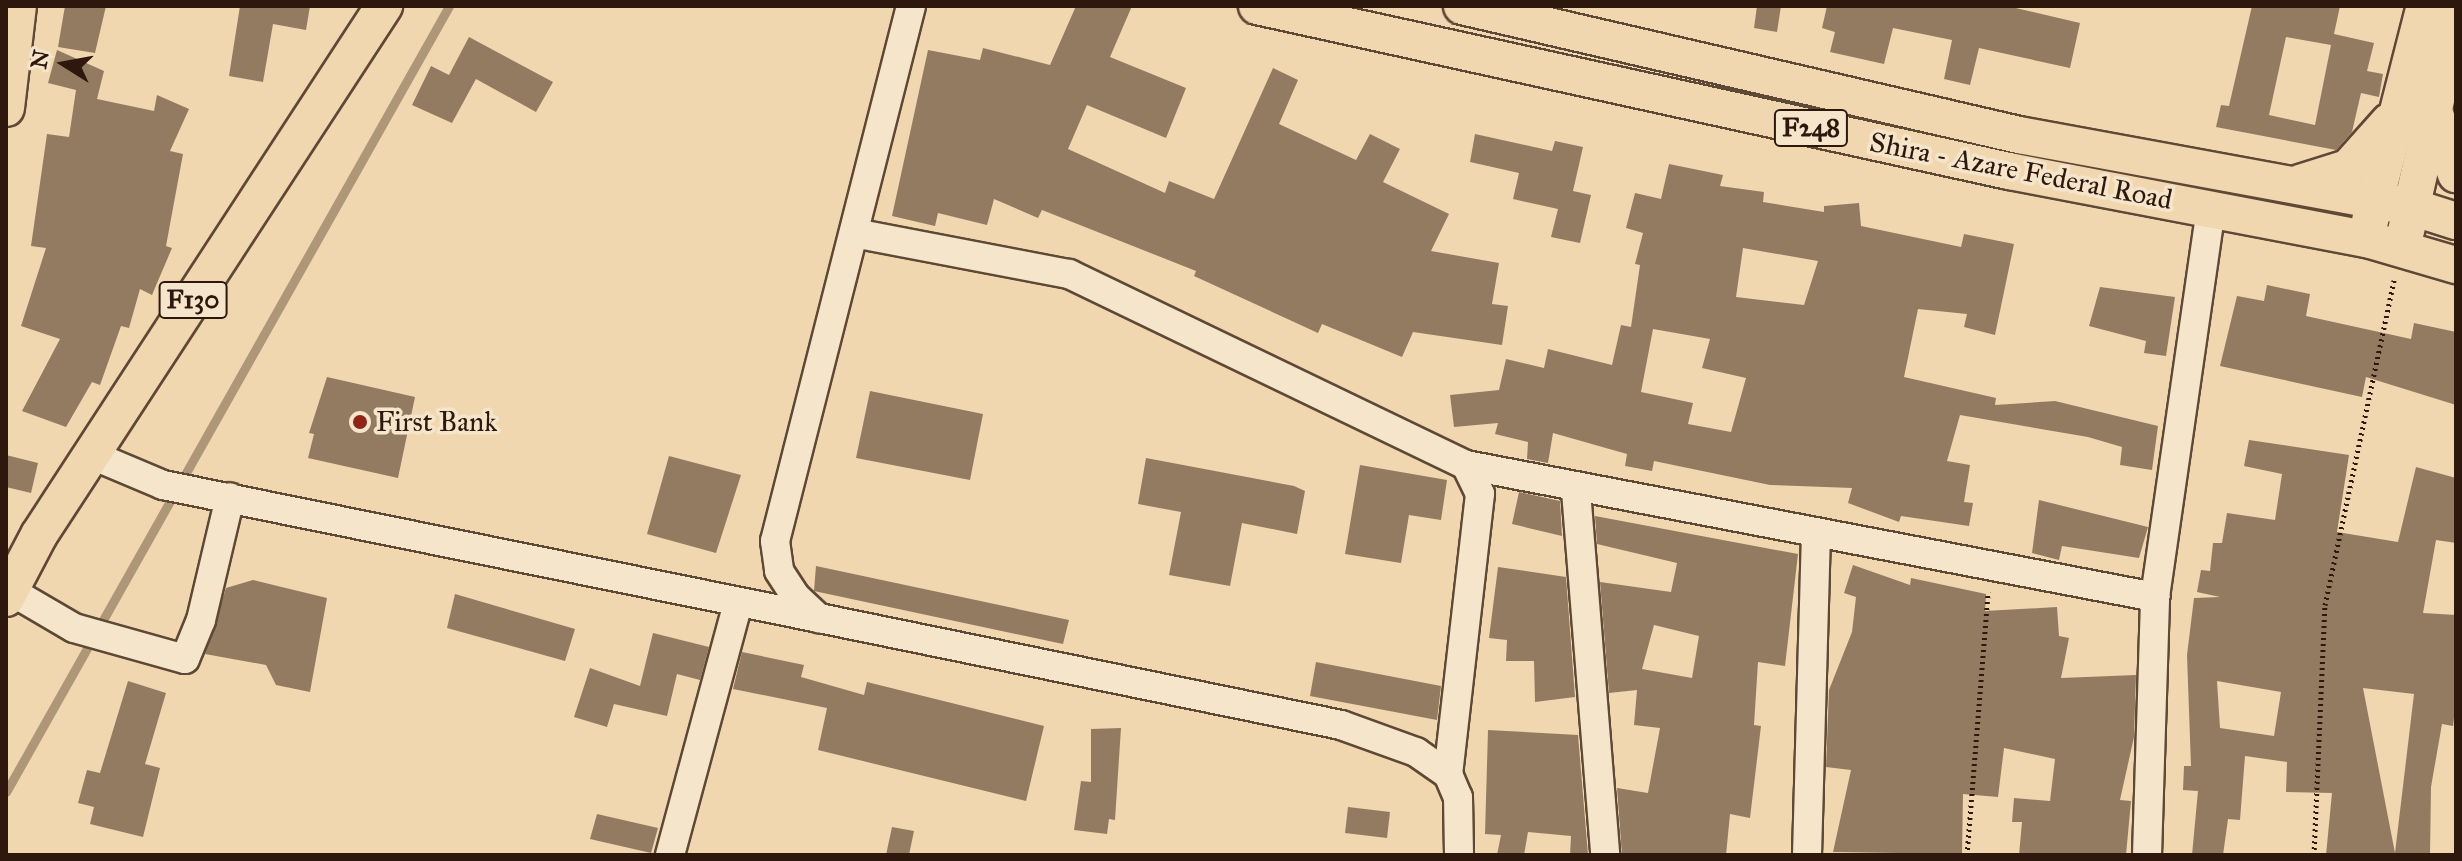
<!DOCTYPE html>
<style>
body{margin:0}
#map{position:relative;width:2462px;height:861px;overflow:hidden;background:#f0d7af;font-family:"IM FELL Great Primer",serif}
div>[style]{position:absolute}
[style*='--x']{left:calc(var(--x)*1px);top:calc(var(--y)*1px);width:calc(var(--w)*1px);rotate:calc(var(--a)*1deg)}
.stream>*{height:9px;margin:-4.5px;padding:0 4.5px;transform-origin:4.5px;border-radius:4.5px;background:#ae9678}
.building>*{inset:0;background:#937b62}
.path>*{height:5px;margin-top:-2.5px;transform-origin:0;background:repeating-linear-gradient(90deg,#2e180e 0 2px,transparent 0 6px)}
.roads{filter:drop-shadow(2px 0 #5e4836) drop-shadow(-2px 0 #5e4836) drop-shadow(0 2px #5e4836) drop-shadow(0 -2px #5e4836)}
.minor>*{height:28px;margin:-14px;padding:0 14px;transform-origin:14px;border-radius:14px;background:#f5e5cb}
.major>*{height:36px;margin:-18px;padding:0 18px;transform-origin:18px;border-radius:18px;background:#f0d7af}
.dots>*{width:22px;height:22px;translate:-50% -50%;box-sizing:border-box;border:4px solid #f5e5cb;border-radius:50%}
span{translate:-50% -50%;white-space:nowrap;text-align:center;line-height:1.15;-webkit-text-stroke:7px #f5e5cb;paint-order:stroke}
.shield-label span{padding:2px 6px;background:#f5e5cb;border:2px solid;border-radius:6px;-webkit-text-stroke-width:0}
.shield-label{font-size:26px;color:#2e180e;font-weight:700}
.street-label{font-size:28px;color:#2e180e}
.poi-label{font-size:28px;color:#2e180e}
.left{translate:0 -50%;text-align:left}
.frame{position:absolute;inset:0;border:8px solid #2e180e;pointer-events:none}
.north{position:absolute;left:24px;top:24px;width:80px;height:80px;-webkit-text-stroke:6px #f5e5cb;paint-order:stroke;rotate:281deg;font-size:22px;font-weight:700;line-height:32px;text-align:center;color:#2e180e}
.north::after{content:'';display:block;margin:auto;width:28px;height:36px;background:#2e180e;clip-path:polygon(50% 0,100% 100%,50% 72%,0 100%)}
</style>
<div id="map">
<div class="stream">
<div style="--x:6;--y:792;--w:902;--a:-60.59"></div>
</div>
<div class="building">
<div style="clip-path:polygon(65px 6px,106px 6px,95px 53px,58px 47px)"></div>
<div style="clip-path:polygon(240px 6px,310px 6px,306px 30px,273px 24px,263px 82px,229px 76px)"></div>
<div style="clip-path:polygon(1076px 6px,1132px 6px,1110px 57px,1186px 88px,1166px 138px,1087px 105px,1068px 149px,1165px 193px,1169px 181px,1214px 199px,1273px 68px,1298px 80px,1279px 124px,1356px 160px,1370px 134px,1400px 149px,1383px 182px,1449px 214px,1431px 251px,1499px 263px,1492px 304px,1508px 306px,1502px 345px,1413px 332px,1402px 357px,1322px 324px,1318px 333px,1194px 276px,1196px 271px,1042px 210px,1038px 218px,994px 199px,987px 225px,938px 213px,935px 226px,892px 216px,928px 50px,980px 60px,983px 48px,1050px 65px)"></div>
<div style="clip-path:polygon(1757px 6px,1781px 6px,1777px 32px,1754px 28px)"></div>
<div style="clip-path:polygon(1827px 6px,2007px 6px,2080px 23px,2070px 68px,1979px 48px,1970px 85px,1944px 79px,1952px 40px,1893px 28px,1884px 64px,1830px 52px,1835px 32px,1822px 28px)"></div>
<div style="clip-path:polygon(evenodd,2252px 6px,2340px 6px,2334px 34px,2374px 43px,2367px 71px,2383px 74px,2379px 97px,2361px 93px,2352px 132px,2336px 150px,2216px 127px,2221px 105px,2229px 106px,2252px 6px,2286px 37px,2331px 45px,2315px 125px,2269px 115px,2286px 37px)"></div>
<div style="clip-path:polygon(469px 37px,553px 82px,536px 112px,476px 79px,452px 123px,412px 105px,431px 66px,449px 75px)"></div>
<div style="clip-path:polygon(57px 50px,104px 71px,97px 99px,154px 111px,157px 95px,189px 109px,170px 151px,183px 154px,166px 246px,172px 248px,152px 295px,140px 289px,129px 328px,121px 326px,100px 385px,92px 382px,66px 427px,22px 411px,60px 339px,21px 326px,46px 248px,31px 246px,47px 134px,69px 137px,76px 90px,48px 83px)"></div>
<div style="clip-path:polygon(1475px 134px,1552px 151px,1555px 141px,1583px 147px,1573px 191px,1591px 195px,1580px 243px,1551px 237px,1558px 209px,1513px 199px,1519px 173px,1470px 162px)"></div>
<div style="clip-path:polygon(evenodd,1669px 164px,1723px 175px,1720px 186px,1764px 192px,1763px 202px,1824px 212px,1824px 206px,1859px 203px,1861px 226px,1961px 247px,1964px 234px,2014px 244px,1995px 335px,1964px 327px,1967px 314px,1918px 309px,1904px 377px,1996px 398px,1995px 405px,2055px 401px,2158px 426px,2152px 470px,2120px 465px,2122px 447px,2088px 437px,1960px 415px,1947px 461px,1970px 465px,1964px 502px,1973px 503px,1969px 526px,1901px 516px,1899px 522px,1848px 503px,1852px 488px,1770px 485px,1654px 461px,1652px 471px,1625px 466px,1627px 454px,1553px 433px,1548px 463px,1527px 459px,1528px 442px,1495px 434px,1498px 423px,1454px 427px,1450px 395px,1499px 390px,1506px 359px,1544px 368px,1548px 349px,1612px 365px,1621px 325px,1631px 327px,1640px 265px,1635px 264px,1643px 233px,1626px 228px,1635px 193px,1661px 199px,1669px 164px,1743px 248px,1818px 261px,1804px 305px,1736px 297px,1743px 248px,1669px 164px,1653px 329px,1710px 339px,1702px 368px,1746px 378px,1731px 432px,1688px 424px,1693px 403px,1641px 392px,1653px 329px)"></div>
<div style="clip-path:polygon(2267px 285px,2310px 294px,2306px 316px,2411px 339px,2414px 323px,2456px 332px,2456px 405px,2366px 377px,2362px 397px,2220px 366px,2237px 296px,2264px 301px)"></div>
<div style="clip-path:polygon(2100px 287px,2175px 297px,2166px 356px,2144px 353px,2146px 341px,2089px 326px)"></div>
<div style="clip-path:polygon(327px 377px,415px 397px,398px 478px,308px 458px,314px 434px,309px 433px)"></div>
<div style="clip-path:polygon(870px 391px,983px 414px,970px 480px,856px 458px)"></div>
<div style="clip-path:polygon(evenodd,2249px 440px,2349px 455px,2337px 532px,2398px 542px,2416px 467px,2456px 478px,2456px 543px,2436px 540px,2423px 613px,2456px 615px,2456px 701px,2453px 726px,2442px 724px,2431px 787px,2430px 855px,2326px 855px,2332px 793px,2286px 792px,2287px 762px,2245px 756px,2240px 820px,2228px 819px,2223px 855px,2192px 855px,2198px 791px,2183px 790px,2184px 766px,2191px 766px,2187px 655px,2194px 598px,2220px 597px,2197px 592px,2201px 570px,2210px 571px,2213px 543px,2222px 543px,2227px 513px,2275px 520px,2282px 474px,2244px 466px,2249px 440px,2217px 681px,2281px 692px,2274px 736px,2220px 728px,2217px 681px,2249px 440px,2363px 688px,2414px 694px,2395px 853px,2363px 688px)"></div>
<div style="clip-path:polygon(6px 455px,38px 463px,31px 493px,6px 487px)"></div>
<div style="clip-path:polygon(669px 456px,741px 475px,716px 553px,647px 534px)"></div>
<div style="clip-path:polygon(1146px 458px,1294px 486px,1305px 491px,1297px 534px,1242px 523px,1230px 586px,1169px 575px,1181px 512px,1138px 504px)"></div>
<div style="clip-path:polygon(1360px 465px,1447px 480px,1441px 520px,1409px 515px,1401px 563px,1345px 554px)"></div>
<div style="clip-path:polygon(1519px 492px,1560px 501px,1562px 536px,1512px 524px)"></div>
<div style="clip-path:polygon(2039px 500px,2148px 527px,2139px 558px,2062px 546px,2059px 560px,2032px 553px)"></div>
<div style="clip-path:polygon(evenodd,1595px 516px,1798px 554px,1785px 666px,1758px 662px,1754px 725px,1761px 726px,1750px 818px,1730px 814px,1726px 855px,1622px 855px,1617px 788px,1648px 793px,1660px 728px,1634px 725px,1637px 690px,1609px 693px,1600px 582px,1671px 592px,1677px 563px,1597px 544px,1595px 516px,1654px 625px,1699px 636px,1692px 678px,1642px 669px,1654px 625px)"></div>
<div style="clip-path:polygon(1853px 565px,1910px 585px,1911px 578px,1986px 594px,1985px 611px,2057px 607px,2059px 636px,2069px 638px,2061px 678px,2136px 675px,2134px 737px,2120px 800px,2131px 801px,2126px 855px,2019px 855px,2022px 822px,2012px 822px,2014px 798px,2050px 801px,2055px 759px,2004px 748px,1998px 797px,1963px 794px,1962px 854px,1833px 852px,1851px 770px,1826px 767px,1829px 690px,1852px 632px,1856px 597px,1844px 593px)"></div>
<div style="clip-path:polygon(816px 566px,1069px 620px,1063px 644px,814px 591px)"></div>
<div style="clip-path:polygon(1498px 567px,1566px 577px,1575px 697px,1535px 702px,1534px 661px,1506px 661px,1507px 640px,1489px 638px)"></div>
<div style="clip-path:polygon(253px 580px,327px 598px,310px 692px,276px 685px,266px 665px,205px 654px,226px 588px)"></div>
<div style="clip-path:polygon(455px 594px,575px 629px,565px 661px,447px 628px)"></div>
<div style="clip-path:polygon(653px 633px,709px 647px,700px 680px,677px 674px,667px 716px,614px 704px,607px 727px,574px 717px,590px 668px,640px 686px)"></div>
<div style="clip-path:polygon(742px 652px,804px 665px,801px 677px,864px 695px,867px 682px,1044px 726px,1026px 801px,818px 750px,827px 708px,733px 689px)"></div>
<div style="clip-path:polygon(1316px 662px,1441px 686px,1437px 720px,1310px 696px)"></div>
<div style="clip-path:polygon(128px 681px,166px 693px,145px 764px,160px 768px,143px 837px,90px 824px,94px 807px,78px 803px,87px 770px,100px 773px)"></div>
<div style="clip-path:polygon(1121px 728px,1115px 820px,1109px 819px,1107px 834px,1074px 830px,1081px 781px,1091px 782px,1091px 729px)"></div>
<div style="clip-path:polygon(1488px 730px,1578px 735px,1588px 855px,1570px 855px,1571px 836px,1528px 832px,1524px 855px,1497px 855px,1501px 835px,1485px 834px)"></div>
<div style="clip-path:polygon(1348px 807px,1390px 812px,1387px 838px,1345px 833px)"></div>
<div style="clip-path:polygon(597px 814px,658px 828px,651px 853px,590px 839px)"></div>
<div style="clip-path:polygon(892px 827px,914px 831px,909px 855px,886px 855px)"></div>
</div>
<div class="path">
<div style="--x:1967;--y:855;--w:264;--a:-85.4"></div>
<div style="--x:2314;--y:855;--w:250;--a:-87.5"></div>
<div style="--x:2325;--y:605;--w:332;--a:-78"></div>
</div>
<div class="roads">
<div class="minor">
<div style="--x:911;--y:6;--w:552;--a:104.26"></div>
<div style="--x:775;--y:541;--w:30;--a:82"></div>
<div style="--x:779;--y:571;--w:30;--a:57"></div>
<div style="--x:795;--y:596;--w:33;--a:43"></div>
<div style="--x:819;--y:618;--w:533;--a:11.58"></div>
<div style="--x:1341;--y:725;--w:80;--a:19.8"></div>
<div style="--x:1416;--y:752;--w:39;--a:35"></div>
<div style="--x:1448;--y:774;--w:25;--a:67"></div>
<div style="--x:1458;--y:797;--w:58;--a:89"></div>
<div style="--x:854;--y:233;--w:219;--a:10.8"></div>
<div style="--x:1069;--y:274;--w:441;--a:25.7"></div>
<div style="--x:1466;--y:465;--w:32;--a:64"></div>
<div style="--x:1480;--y:494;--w:282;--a:96.5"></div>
<div style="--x:92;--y:455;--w:77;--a:22.9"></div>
<div style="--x:163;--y:485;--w:669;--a:11.46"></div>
<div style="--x:1466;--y:465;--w:702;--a:10.85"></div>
<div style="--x:1576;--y:491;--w:365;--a:85.4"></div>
<div style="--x:9;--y:590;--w:75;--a:30.3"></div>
<div style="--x:74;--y:628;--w:115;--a:15.6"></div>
<div style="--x:185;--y:659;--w:42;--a:-67.7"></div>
<div style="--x:201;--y:620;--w:126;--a:-76.7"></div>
<div style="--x:670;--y:855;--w:261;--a:-74.9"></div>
<div style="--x:1807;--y:855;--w:320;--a:-88.4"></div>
<div style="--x:2147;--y:855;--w:258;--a:-88.2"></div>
<div style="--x:2155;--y:597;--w:392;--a:-81.8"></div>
</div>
<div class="major">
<div style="--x:1257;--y:6;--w:770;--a:12.38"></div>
<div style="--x:2009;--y:171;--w:364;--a:10.8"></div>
<div style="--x:2367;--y:239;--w:93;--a:16.3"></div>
<div style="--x:1462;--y:6;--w:572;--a:13.04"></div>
<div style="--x:2019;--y:135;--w:400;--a:10.4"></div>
<div style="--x:2412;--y:207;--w:46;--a:17.7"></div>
<div style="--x:6;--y:108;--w:103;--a:-83.3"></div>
<div style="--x:2434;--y:111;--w:67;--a:70.8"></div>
<div style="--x:2300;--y:183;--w:50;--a:-17.4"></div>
<div style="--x:2348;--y:168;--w:62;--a:-48.3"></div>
<div style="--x:2370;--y:221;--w:222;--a:-75.7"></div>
<div style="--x:2406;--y:231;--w:225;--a:-77.1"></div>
<div style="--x:6;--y:598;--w:71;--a:-62.4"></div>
<div style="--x:39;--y:535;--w:632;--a:-56.89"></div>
</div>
</div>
<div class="dots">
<div style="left:360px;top:422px;background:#8f2418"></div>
</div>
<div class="shield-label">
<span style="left:1811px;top:128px">F248</span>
<span style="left:193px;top:300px">F130</span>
</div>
<div class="street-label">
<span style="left:2021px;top:171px;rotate:11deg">Shira - Azare Federal Road</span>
</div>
<div class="poi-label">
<span class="left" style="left:376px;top:422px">First Bank</span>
</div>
<div class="frame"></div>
<div class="north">N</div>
</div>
